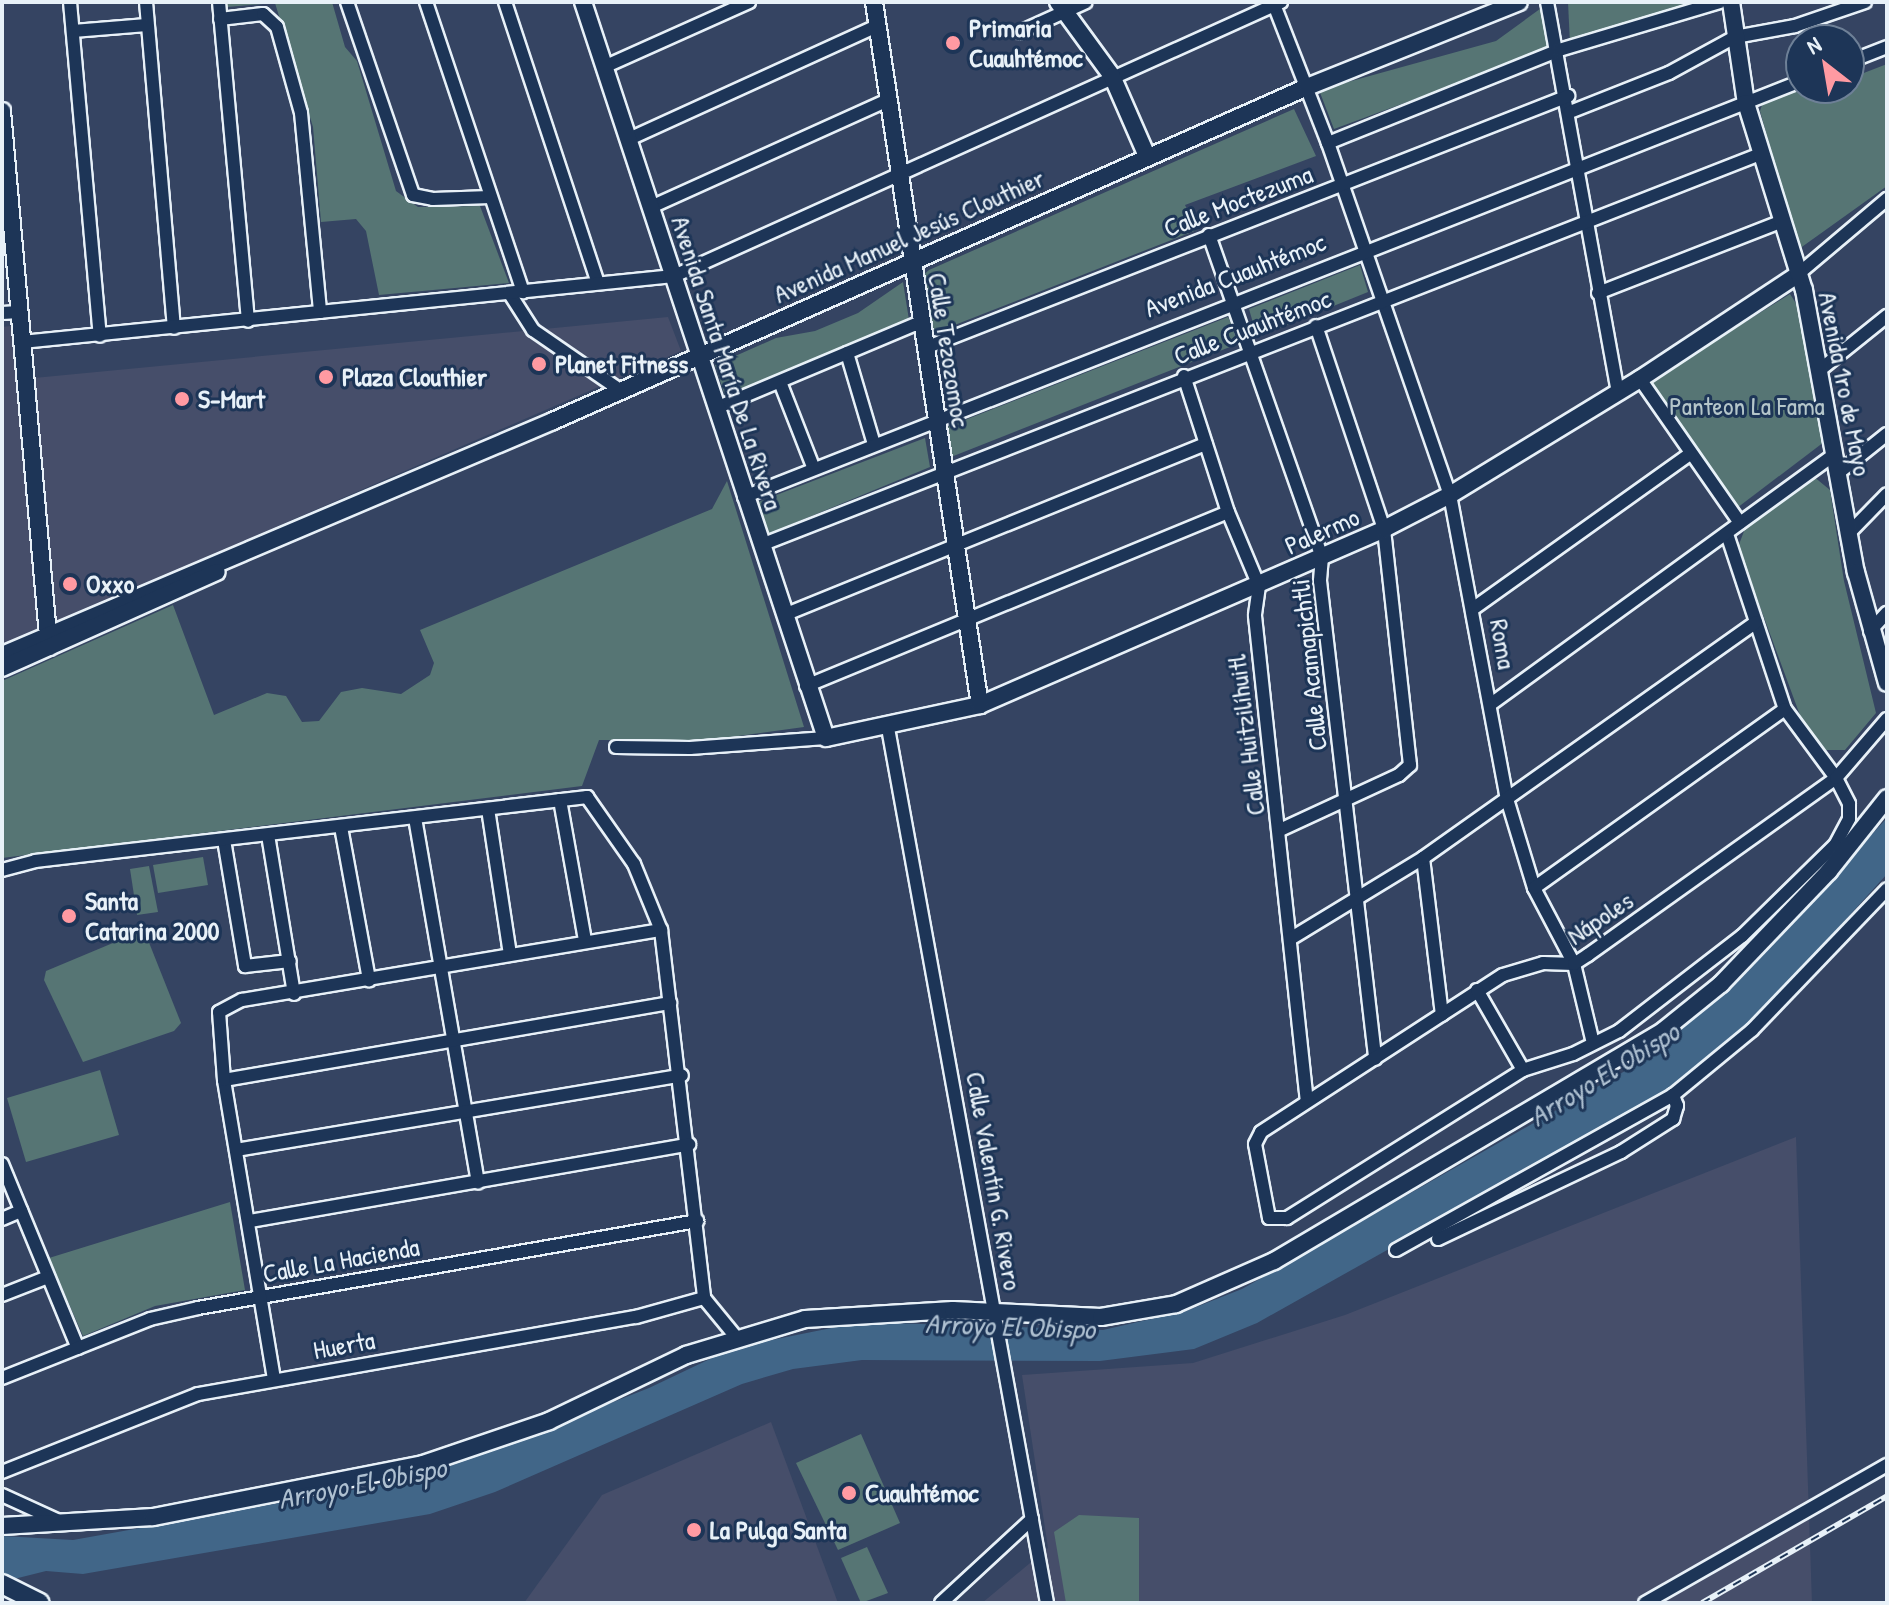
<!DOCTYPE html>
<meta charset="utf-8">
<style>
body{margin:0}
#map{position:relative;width:1889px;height:1605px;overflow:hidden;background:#354462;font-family:"Patrick Hand",sans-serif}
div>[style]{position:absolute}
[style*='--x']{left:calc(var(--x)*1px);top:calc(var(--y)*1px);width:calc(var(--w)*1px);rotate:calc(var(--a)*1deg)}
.built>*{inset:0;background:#464e6a}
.green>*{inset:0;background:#567574}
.water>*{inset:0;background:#416688}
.roads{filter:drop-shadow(2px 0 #e8f1f8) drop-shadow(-2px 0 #e8f1f8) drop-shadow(0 2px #e8f1f8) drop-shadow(0 -2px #e8f1f8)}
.minor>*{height:12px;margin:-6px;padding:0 6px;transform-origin:6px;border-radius:6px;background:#1d3557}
.tertiary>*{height:16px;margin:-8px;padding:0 8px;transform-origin:8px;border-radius:8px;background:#1d3557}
.secondary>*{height:18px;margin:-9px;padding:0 9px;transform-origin:9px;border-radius:9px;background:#1d3557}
.rail>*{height:6px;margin-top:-3px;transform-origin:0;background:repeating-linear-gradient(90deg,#1d3557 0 9px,#e8f1f8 0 18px);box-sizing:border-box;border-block:2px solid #e8f1f8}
.dots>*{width:22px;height:22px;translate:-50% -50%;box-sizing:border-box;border:4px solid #1d3557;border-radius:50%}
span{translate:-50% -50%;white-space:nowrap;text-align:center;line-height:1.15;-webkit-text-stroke:6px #1d3557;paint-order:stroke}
.poi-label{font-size:26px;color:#e8f1f8;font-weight:700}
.left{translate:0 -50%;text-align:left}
.street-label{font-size:26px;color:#e8f1f8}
.park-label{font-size:26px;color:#b5c6ca}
.water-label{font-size:28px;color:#aec0d1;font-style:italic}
.frame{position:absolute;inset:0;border:4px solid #e8f1f8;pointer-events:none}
.north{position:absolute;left:1785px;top:24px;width:80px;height:80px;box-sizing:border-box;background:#1d3557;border:2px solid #6e8097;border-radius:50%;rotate:329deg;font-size:22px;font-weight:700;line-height:32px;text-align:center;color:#e8f1f8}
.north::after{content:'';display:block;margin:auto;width:28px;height:36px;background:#ff9aa2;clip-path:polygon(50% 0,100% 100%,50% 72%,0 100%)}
</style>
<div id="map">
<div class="built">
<div style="clip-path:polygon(668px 317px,681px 351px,2px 646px,2px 327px,27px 324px,34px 378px)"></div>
<div style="clip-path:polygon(1796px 1137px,1812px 1603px,982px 1603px,1048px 1548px,1022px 1375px,1193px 1363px,1345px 1315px)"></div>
<div style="clip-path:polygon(771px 1422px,838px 1603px,524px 1603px,602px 1495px)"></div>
</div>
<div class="green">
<div style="clip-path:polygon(226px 2px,332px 2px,345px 47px,357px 61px,396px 191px,418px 207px,480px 206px,509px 283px,379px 295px,366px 231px,356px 219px,321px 222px,313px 127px,275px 3px,227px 7px)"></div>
<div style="clip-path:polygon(1568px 2px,1695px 2px,1570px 44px)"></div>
<div style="clip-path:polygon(1544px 6px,1550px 49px,1334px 129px,1319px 90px,1496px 41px)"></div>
<div style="clip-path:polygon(1887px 64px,1887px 186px,1799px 249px,1760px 111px,1762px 105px,1803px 88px,1849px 88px,1849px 70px,1856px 76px)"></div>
<div style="clip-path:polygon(1294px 109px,1316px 156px,1185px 205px,1197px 230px,929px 335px,922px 276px,929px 270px)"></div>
<div style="clip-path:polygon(1360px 265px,1368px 292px,1257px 337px,1249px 309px)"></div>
<div style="clip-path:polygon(903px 282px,909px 320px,725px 396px,715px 365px,776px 338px,815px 331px,858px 313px)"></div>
<div style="clip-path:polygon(1790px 294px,1797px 305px,1824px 442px,1733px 511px,1647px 383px)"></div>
<div style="clip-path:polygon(1228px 317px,1240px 343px,951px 457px,947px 427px)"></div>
<div style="clip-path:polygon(925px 438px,930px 467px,768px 534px,758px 502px)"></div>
<div style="clip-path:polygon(1813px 476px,1830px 490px,1844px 581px,1876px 713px,1845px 750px,1826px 750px,1801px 718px,1738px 547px,1746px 526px)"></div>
<div style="clip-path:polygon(727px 481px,804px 727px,709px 740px,599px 740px,582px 786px,2px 858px,2px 681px,173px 605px,214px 715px,267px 693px,286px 696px,302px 722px,319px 721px,341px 692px,362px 688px,401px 694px,430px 675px,434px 663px,420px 630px,712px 509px)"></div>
<div style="clip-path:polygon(203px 857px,208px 885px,158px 893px,153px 865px)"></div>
<div style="clip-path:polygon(149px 866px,158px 912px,137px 915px,130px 869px)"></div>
<div style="clip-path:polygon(144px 930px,181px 1023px,174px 1031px,83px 1062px,44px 980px,46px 971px)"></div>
<div style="clip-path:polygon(100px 1070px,119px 1135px,26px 1162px,7px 1098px)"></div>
<div style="clip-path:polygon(230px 1202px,245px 1290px,155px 1306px,83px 1336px,49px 1258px)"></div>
<div style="clip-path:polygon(861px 1434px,900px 1523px,838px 1550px,796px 1463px)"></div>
<div style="clip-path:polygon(1079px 1515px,1139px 1518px,1139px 1603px,1066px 1603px,1054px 1532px)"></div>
<div style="clip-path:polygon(867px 1547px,888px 1593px,861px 1603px,841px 1558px)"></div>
</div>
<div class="water">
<div style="clip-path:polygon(1887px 818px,1887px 874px,1750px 1025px,1660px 1097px,1257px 1323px,1194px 1349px,1100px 1361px,862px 1360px,793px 1369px,742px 1384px,495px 1492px,430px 1514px,83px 1574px,46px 1571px,2px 1582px,2px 1536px,73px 1540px,419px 1478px,649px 1388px,733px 1348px,861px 1322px,1103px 1330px,1186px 1311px,1242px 1289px,1639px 1063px,1723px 995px)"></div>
</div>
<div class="roads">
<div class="minor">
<div style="--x:70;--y:2;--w:335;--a:84.9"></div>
<div style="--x:146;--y:2;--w:327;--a:85.1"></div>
<div style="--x:219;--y:2;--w:320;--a:84.8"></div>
<div style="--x:347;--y:2;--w:204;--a:71.1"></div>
<div style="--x:413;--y:195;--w:20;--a:11"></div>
<div style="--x:433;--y:199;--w:57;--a:-2"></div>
<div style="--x:426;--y:2;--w:306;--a:71.5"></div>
<div style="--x:505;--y:2;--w:296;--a:71.7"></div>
<div style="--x:1273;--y:2;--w:151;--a:68.7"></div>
<div style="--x:1328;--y:143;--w:373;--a:70.9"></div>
<div style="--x:1450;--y:495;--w:309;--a:79.4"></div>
<div style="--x:1507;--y:799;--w:93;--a:73.1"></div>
<div style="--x:1534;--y:888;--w:86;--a:62.2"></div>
<div style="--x:1574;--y:964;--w:81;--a:76.5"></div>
<div style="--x:1547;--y:2;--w:397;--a:79.7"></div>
<div style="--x:220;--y:19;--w:43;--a:-6.6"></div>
<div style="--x:263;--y:14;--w:19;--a:43"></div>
<div style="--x:277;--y:27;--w:89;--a:74.4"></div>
<div style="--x:301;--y:113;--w:200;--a:84.5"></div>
<div style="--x:73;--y:31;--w:74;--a:-4.6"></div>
<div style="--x:1020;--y:32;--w:72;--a:-24.4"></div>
<div style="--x:1849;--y:62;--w:41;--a:-21.5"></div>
<div style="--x:604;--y:67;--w:159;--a:-24.1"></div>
<div style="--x:1570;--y:112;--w:106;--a:-21.5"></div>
<div style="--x:1669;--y:73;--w:75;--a:-28.6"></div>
<div style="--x:1735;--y:37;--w:61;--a:-10.4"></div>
<div style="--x:1795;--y:26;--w:74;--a:-18.9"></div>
<div style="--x:629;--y:139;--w:273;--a:-24.5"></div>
<div style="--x:1328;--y:143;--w:249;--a:-21.9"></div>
<div style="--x:1559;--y:50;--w:168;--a:-16.6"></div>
<div style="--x:651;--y:207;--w:260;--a:-24.3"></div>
<div style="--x:1209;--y:235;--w:341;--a:70.7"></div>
<div style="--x:1322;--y:557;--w:24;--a:95"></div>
<div style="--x:1320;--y:581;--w:481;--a:83.4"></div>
<div style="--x:1797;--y:275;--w:118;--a:-40.2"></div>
<div style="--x:1598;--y:293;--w:195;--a:-21.3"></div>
<div style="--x:510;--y:294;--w:43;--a:57.4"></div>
<div style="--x:533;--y:330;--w:106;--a:34.6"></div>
<div style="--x:2;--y:313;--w:17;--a:-3"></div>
<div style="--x:22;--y:342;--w:655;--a:-5.78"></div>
<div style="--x:674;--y:276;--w:666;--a:-24.29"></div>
<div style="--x:925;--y:348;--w:691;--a:-21.4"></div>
<div style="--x:847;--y:353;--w:95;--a:73.5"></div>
<div style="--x:1821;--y:369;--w:85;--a:-38.8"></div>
<div style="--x:1184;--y:376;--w:143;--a:72.1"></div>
<div style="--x:1228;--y:512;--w:80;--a:67.3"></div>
<div style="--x:1259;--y:586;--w:30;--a:98"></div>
<div style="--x:1255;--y:616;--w:488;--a:83.9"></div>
<div style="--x:1640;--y:379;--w:175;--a:55.2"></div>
<div style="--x:780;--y:382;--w:93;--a:68.7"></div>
<div style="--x:716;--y:408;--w:222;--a:-22.8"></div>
<div style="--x:1837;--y:474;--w:64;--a:-38.7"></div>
<div style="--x:744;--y:497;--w:1136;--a:-21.48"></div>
<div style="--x:1849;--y:533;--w:54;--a:-45.7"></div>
<div style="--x:1727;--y:534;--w:184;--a:71.7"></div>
<div style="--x:1785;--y:709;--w:86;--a:53.5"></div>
<div style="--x:1836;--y:778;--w:29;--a:63"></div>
<div style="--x:1849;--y:804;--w:15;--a:90"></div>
<div style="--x:1849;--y:819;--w:30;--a:118"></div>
<div style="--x:1835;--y:845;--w:130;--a:135.6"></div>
<div style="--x:1742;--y:936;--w:155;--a:142.3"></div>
<div style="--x:1619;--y:1031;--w:51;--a:153.4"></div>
<div style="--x:1573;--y:1054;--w:52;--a:162.3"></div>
<div style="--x:1523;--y:1070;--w:279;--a:147.9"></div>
<div style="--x:1287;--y:1218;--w:18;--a:180"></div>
<div style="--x:1269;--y:1218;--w:75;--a:-100.7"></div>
<div style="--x:1255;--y:1144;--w:13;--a:-63"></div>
<div style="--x:1261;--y:1132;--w:288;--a:-33"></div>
<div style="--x:1503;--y:975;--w:42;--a:-16.7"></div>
<div style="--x:1543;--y:963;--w:31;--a:2"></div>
<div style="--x:1574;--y:964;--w:17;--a:-33"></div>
<div style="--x:1588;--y:955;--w:305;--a:-35.5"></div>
<div style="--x:1836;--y:778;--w:78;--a:-49.2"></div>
<div style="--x:761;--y:545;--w:1073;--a:-21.37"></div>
<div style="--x:1474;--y:608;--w:265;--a:-35.5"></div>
<div style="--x:784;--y:615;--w:455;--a:-22.1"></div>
<div style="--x:1870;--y:631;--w:25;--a:-47"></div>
<div style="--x:806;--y:686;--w:456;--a:-22.4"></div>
<div style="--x:1491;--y:704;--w:425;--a:-36"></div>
<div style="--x:888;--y:728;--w:889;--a:79.7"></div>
<div style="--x:616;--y:747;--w:74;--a:0.8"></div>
<div style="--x:690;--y:748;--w:136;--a:-4.2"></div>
<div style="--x:560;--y:800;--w:143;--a:79.9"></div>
<div style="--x:488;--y:809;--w:147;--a:81.4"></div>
<div style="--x:415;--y:818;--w:370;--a:80.2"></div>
<div style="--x:341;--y:827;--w:156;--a:79.6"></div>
<div style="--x:1280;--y:830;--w:131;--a:-24.8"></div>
<div style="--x:1399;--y:775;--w:15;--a:-42"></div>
<div style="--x:1410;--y:765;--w:237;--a:-96.3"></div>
<div style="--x:1384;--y:529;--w:214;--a:-108.5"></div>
<div style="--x:268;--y:835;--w:161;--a:80.7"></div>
<div style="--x:224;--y:840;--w:128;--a:80.5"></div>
<div style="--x:245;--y:966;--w:45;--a:-6.3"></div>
<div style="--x:1423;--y:858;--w:158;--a:83.1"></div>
<div style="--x:2;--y:870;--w:34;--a:-15"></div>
<div style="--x:35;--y:861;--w:556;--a:-6.61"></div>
<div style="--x:587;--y:797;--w:82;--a:55"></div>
<div style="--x:634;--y:864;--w:71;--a:67.8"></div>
<div style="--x:661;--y:930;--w:371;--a:83.3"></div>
<div style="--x:704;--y:1298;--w:50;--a:50.6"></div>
<div style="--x:1534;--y:888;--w:308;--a:-35.5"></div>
<div style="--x:1290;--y:939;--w:156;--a:-31.3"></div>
<div style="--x:1423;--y:858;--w:408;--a:-35.3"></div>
<div style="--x:1477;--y:990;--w:92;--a:60.1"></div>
<div style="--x:224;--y:1080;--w:453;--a:-9.8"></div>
<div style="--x:236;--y:1150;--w:452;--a:-9.5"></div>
<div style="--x:2;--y:1164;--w:199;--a:67.6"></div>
<div style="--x:2;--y:1219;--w:21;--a:-23"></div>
<div style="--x:250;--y:1221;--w:446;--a:-9.9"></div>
<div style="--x:1438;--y:1239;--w:203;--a:-25.4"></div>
<div style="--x:1621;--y:1152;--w:62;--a:-32.4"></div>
<div style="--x:1673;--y:1119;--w:14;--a:-73"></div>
<div style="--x:1677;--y:1106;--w:12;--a:-110"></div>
<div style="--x:1396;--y:1250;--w:317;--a:-29.2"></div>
<div style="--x:1673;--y:1095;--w:102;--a:-39.4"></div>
<div style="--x:1752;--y:1030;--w:195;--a:-46.2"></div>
<div style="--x:2;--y:1295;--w:49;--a:-21.4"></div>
<div style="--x:2;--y:1378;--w:159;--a:-21.7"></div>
<div style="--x:150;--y:1319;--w:49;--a:-12.9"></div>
<div style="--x:198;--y:1308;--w:507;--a:-9.89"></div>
<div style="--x:274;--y:1379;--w:303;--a:-99.5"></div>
<div style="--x:224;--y:1080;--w:68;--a:-94.2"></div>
<div style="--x:219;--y:1012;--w:26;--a:-28"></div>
<div style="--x:242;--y:1000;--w:425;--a:-9.5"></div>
<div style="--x:2;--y:1472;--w:211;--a:-21.7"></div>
<div style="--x:198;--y:1394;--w:445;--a:-10"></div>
<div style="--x:636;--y:1317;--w:71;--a:-15.6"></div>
<div style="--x:2;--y:1495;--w:65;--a:24.6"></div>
<div style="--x:941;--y:1603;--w:124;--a:-42.7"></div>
<div style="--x:1645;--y:1603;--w:279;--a:-29.7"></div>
</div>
<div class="tertiary">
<div style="--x:583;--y:2;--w:775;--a:71.73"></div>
<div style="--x:826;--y:738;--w:157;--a:-12.1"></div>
<div style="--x:980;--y:705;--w:441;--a:-23.5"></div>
<div style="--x:1384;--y:529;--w:74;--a:-27.3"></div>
<div style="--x:1450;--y:495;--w:223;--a:-31.4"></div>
<div style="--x:1640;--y:379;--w:188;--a:-33.5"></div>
<div style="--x:874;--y:2;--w:711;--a:81.43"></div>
<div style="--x:1058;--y:2;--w:92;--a:53.9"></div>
<div style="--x:1112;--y:76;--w:87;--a:66.4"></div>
<div style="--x:1731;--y:2;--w:102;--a:81.6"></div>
<div style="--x:1746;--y:103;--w:196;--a:72.8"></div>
<div style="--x:1804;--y:290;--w:287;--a:79.6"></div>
<div style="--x:1856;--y:572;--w:115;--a:74.4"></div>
<div style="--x:2;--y:111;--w:538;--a:84.99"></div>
<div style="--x:2;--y:655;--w:599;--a:-23.01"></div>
<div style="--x:553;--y:421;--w:825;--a:-23.89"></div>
<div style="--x:1307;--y:87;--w:228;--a:-21.8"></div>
<div style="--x:2;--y:668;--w:235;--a:-24.1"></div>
<div style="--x:2;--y:1526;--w:151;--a:-3.4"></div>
<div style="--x:153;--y:1517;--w:275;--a:-11.1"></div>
<div style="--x:423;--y:1464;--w:133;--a:-18.8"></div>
<div style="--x:549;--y:1421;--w:152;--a:-25.7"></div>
<div style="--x:686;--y:1355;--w:124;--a:-16.8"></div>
<div style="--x:805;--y:1319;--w:148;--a:-3.5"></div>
<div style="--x:953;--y:1310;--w:148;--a:2.7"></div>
<div style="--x:1101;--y:1317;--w:76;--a:-9.8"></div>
<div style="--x:1176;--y:1304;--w:107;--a:-23.7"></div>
<div style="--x:1274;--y:1261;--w:453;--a:-30.6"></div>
<div style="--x:1664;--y:1030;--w:73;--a:-38.9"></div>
<div style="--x:1721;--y:984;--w:156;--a:-46.3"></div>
<div style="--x:1829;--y:871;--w:93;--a:-51.5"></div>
</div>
<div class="secondary">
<div style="--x:2;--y:1584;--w:42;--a:26.6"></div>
</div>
</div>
<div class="rail">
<div style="--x:1702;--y:1603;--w:214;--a:-30"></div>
</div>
<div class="dots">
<div style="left:953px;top:43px;background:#ff9aa2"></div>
<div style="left:539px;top:364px;background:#ff9aa2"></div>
<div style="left:326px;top:377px;background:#ff9aa2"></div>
<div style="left:182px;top:399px;background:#ff9aa2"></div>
<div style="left:70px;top:584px;background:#ff9aa2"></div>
<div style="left:69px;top:916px;background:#ff9aa2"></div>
<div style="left:849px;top:1493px;background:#ff9aa2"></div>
<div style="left:694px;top:1530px;background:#ff9aa2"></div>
</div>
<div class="poi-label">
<span class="left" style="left:969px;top:43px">Primaria<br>Cuauhtémoc</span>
<span class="left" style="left:555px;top:364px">Planet Fitness</span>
<span class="left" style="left:342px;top:377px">Plaza Clouthier</span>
<span class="left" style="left:198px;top:399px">S-Mart</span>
<span class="left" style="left:86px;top:584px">Oxxo</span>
<span class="left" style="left:85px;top:916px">Santa<br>Catarina 2000</span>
<span class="left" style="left:865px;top:1493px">Cuauhtémoc</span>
<span class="left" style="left:710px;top:1530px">La Pulga Santa</span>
</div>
<div class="street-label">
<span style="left:1238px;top:201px;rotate:-21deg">Calle Moctezuma</span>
<span style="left:909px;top:236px;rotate:-24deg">Avenida Manuel Jesús Clouthier</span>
<span style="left:1235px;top:275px;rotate:-21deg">Avenida Cuauhtémoc</span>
<span style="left:1252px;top:327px;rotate:-21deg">Calle Cuauhtémoc</span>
<span style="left:949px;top:350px;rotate:81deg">Calle Tezozomoc</span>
<span style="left:727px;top:363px;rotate:72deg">Avenida Santa María De La Rivera</span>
<span style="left:1845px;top:384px;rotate:79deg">Avenida 1ro de Mayo</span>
<span style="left:1322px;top:531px;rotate:-24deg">Palermo</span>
<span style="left:1503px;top:644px;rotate:80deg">Roma</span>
<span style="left:1309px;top:665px;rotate:-96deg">Calle Acamapichtli</span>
<span style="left:1246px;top:735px;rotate:-97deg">Calle Huitzilíhuitl</span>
<span style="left:1600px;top:918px;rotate:-34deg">Nápoles</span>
<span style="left:994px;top:1181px;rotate:80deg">Calle Valentín G. Rivero</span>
<span style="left:341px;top:1260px;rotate:-10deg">Calle La Hacienda</span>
<span style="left:344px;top:1345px;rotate:-10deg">Huerta</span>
</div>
<div class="park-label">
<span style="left:1747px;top:406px">Panteon La Fama</span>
</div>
<div class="water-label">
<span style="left:1604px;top:1074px;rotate:-32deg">Arroyo El Obispo</span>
<span style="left:1010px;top:1326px;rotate:2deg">Arroyo El Obispo</span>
<span style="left:362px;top:1483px;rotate:-11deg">Arroyo El Obispo</span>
</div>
<div class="frame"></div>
<div class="north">N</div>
</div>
